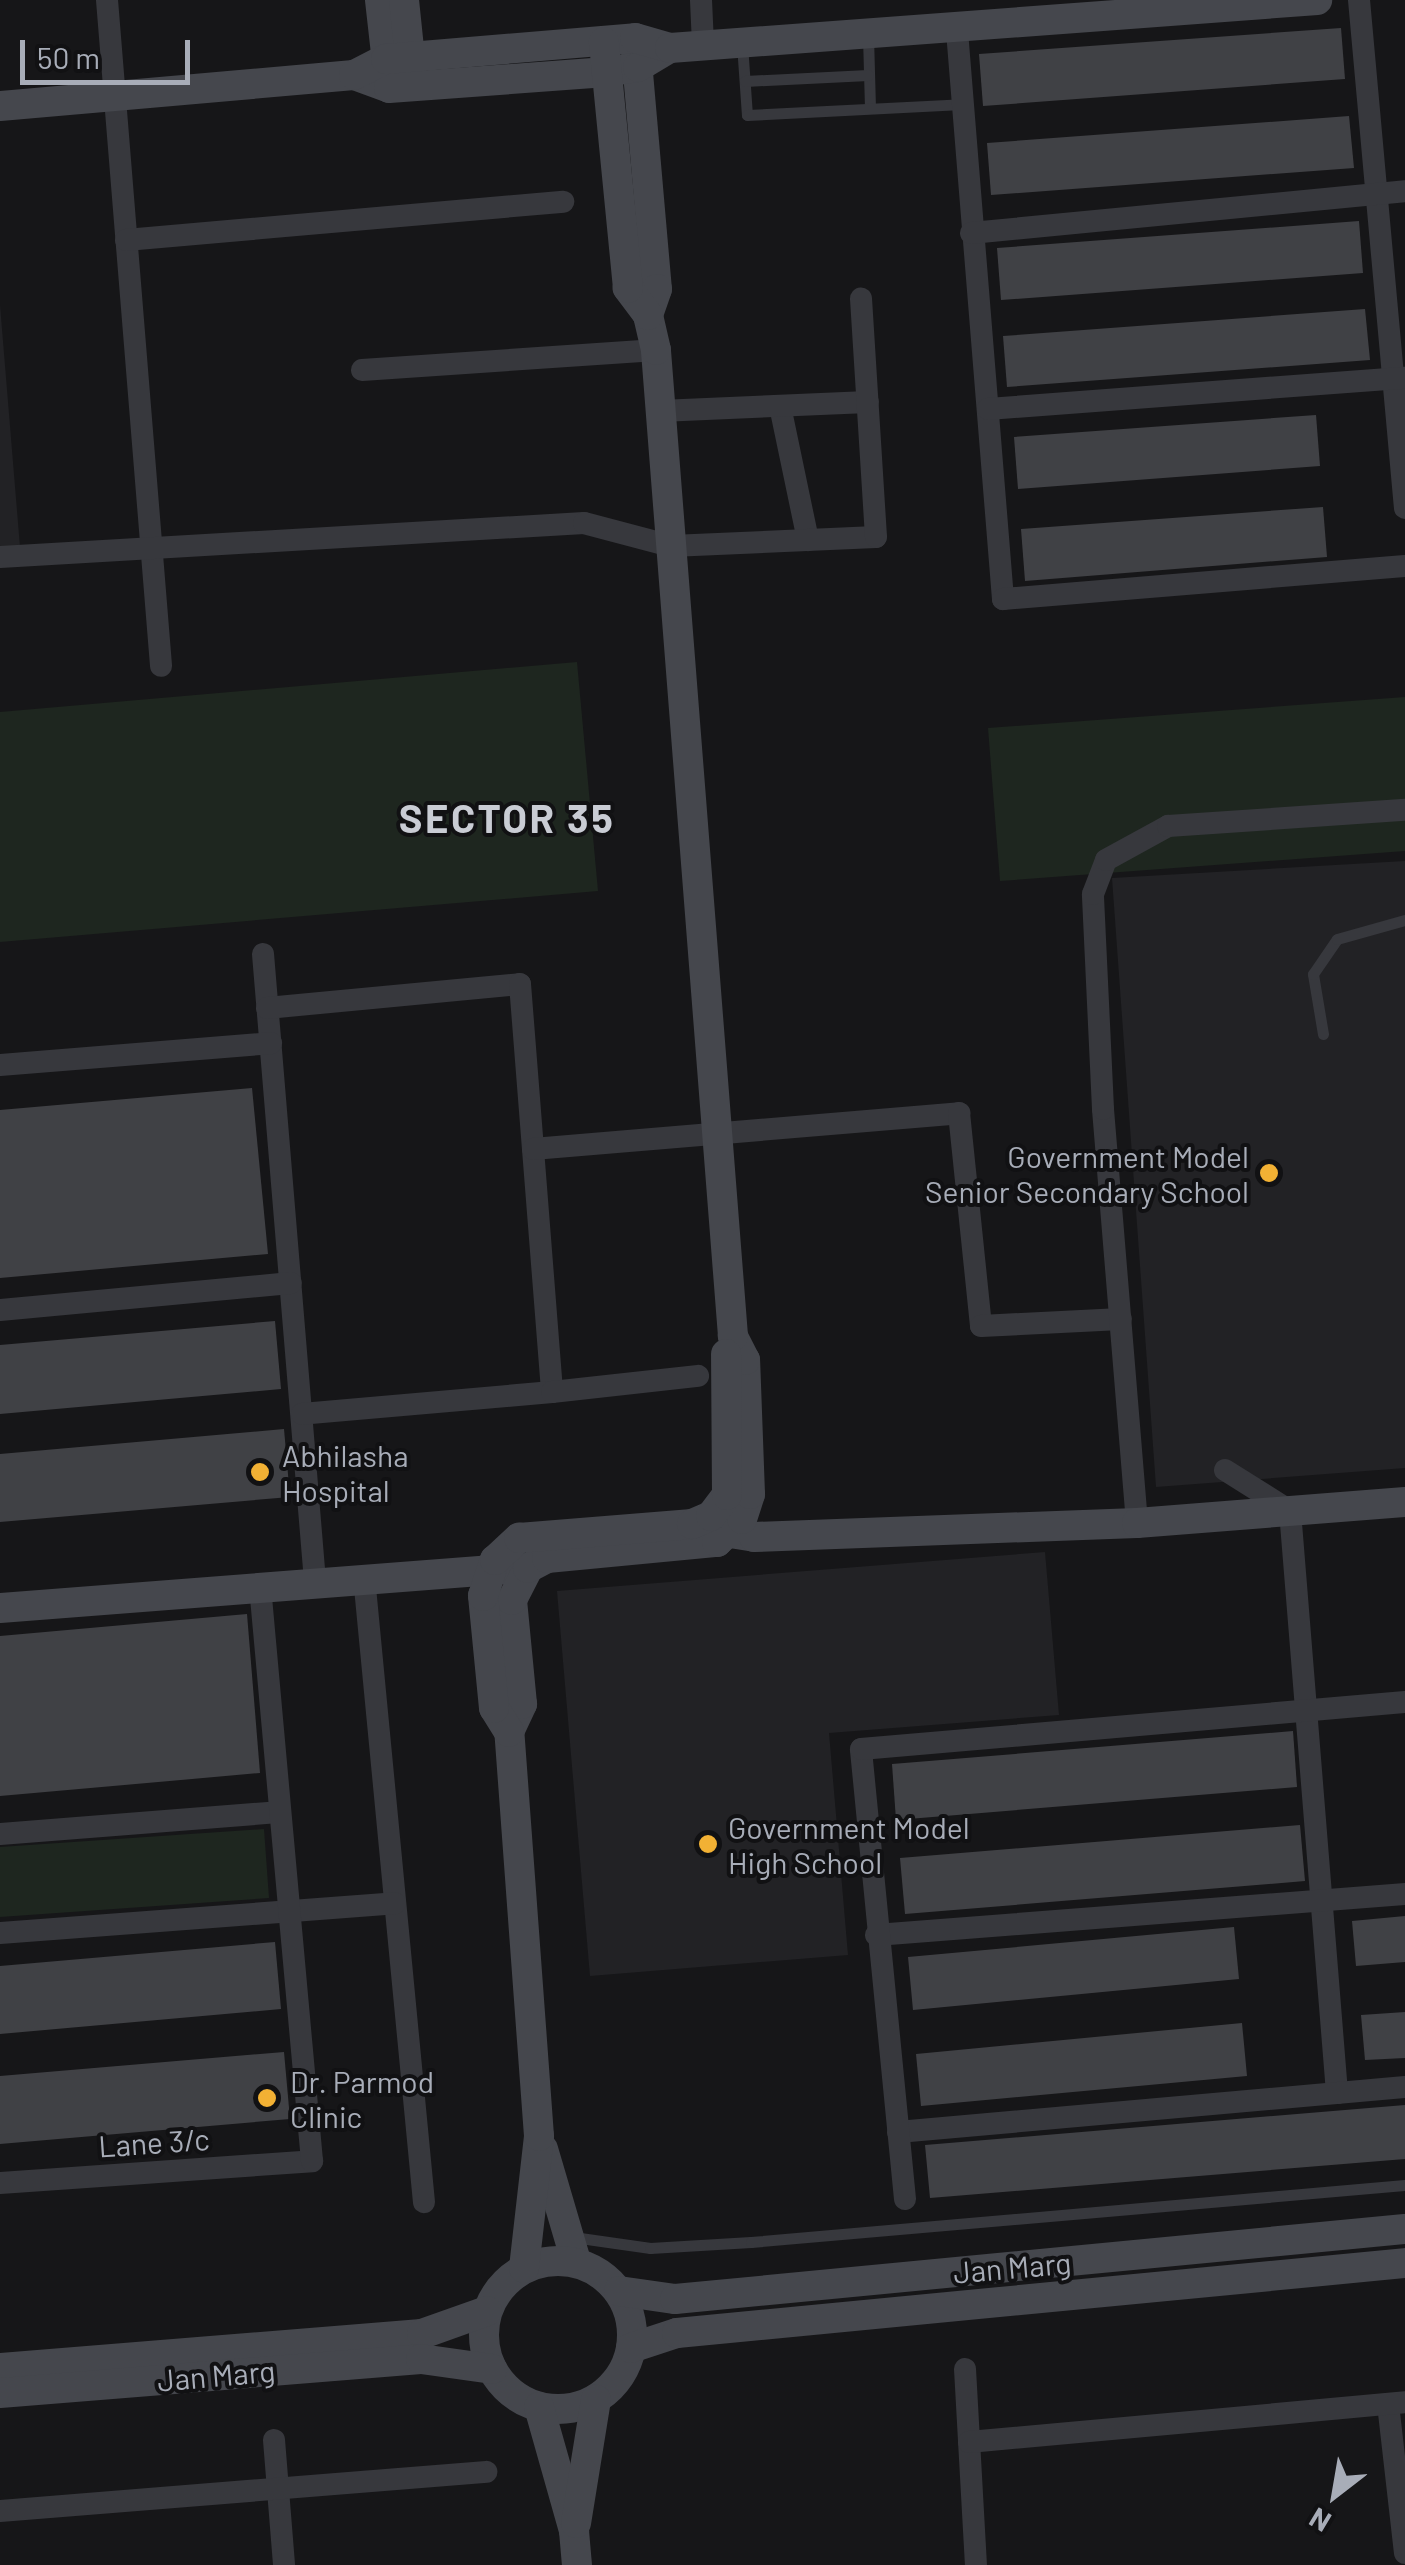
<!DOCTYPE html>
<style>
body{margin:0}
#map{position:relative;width:1405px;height:2565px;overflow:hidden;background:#161618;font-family:Barlow,sans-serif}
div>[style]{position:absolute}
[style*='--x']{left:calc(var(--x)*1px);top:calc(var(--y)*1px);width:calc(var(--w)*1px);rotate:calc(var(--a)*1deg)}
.built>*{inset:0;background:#222225}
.green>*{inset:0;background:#1e261f}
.building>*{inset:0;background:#404145}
.lane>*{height:11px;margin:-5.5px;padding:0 5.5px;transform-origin:5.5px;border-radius:5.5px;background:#37383d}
.street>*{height:22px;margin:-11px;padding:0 11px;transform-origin:11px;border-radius:11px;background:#37383d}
.secondary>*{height:30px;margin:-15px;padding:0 15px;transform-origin:15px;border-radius:15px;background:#45474d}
.secondary>.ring{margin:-15px;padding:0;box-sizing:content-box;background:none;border:30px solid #45474d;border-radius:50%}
.dots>*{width:28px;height:28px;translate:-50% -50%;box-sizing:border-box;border:5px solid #111113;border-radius:50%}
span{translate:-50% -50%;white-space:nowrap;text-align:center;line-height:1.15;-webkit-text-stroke:8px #111113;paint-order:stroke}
.poi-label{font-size:30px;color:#a8adb8}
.right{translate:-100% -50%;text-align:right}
.left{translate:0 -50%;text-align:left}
.street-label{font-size:30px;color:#a8adb8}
.district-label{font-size:40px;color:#c9ccd4;font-weight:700;letter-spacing:2.5px}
.north{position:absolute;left:1285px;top:2445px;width:100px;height:100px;-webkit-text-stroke:8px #111113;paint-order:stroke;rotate:211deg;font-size:28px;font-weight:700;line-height:40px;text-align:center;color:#a8adb8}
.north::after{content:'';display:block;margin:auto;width:35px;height:45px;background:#a8adb8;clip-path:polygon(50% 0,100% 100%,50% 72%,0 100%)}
.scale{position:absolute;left:20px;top:40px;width:170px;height:45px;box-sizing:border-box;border:5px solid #a8adb8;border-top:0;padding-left:12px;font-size:30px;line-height:35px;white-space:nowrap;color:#a8adb8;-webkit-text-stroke:8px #111113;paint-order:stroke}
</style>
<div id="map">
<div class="built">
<div style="clip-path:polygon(0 305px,20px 547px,0 548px)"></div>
<div style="clip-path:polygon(1405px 861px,1405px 1468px,1156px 1487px,1112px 878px)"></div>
<div style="clip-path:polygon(1045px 1552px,1059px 1715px,829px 1733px,848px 1955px,590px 1976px,557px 1591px)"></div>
</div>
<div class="green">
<div style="clip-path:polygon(577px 662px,598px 891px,0 942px,0 712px)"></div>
<div style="clip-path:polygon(1405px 697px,1405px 851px,1000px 881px,988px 728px)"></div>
<div style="clip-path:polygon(264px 1829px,269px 1898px,0 1917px,0 1847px)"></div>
</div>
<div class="building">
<div style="clip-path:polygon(1341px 28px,1345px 79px,983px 106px,979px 54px)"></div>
<div style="clip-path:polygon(1349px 116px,1354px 168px,991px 195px,987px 143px)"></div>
<div style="clip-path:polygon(1359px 221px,1363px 273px,1001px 300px,997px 248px)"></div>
<div style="clip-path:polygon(1365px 309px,1370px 360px,1007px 387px,1003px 336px)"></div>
<div style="clip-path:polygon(1316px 415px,1320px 466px,1018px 489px,1014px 437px)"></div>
<div style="clip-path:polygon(1323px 507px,1327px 557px,1025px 581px,1021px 529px)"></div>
<div style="clip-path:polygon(252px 1088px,268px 1254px,0 1278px,0 1110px)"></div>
<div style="clip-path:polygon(275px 1321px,281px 1389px,0 1414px,0 1345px)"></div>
<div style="clip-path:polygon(284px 1429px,290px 1497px,0 1522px,0 1454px)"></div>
<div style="clip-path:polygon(247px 1614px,260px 1773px,0 1796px,0 1636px)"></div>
<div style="clip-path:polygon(1293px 1731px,1297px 1787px,896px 1820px,892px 1764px)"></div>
<div style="clip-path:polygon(1300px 1825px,1305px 1881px,905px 1914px,900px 1858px)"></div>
<div style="clip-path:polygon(1405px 1916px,1405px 1962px,1356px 1966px,1352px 1921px)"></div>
<div style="clip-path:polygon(1234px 1927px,1239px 1979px,913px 2010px,908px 1957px)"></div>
<div style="clip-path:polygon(275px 1942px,281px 2009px,0 2034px,0 1966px)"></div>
<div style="clip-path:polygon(1405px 2012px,1405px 2058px,1365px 2060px,1361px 2015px)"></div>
<div style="clip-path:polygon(1242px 2023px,1247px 2076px,921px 2106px,916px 2054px)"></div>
<div style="clip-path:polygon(284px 2052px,290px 2119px,0 2144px,0 2076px)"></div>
<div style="clip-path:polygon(1405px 2105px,1405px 2159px,930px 2198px,925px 2145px)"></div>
</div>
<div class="lane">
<div style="--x:868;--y:36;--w:72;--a:88.4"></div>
<div style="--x:742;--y:44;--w:71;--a:86"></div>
<div style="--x:747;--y:115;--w:215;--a:-2.9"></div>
<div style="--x:745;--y:81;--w:123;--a:-2.8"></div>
<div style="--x:1323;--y:1034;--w:61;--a:-99.5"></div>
<div style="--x:1313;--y:974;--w:42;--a:-55.6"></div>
<div style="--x:1337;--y:939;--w:71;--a:-15.6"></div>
<div style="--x:573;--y:2237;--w:78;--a:8.1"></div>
<div style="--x:650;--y:2248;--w:101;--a:-3.4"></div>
<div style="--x:751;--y:2242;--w:656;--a:-4.98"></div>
</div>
<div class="street">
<div style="--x:107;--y:0;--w:668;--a:85.36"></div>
<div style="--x:701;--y:0;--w:44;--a:87.4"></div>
<div style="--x:1359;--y:0;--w:510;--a:84.83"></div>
<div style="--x:957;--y:31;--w:570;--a:85.37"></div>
<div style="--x:1003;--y:599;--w:403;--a:-4.7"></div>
<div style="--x:971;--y:233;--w:436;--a:-5.5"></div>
<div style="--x:126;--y:240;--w:439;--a:-5"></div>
<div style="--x:362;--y:370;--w:295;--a:-3.9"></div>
<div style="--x:780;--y:406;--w:137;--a:78.2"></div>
<div style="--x:988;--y:409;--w:418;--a:-4.3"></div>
<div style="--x:660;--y:411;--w:208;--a:-2.5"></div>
<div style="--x:0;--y:557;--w:585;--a:-3.33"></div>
<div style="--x:584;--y:523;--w:90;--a:14.8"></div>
<div style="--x:671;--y:546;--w:205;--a:-2.5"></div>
<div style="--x:876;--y:537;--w:239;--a:-93.6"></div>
<div style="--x:263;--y:954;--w:629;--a:85.26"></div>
<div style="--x:267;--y:1008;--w:254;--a:-5.4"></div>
<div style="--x:520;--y:984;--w:409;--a:85.5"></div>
<div style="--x:552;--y:1392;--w:251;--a:175"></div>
<div style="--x:0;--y:1065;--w:272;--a:-4.6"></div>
<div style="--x:533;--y:1149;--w:428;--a:-4.8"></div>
<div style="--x:959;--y:1113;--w:214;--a:84.1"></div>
<div style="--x:981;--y:1326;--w:140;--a:-2.9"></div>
<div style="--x:0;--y:1310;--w:292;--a:-5.3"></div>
<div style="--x:552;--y:1392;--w:147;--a:-6.3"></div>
<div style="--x:1225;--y:1470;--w:77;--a:32.2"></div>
<div style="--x:1290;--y:1511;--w:584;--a:85.38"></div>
<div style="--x:1137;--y:1523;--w:415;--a:-94.7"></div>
<div style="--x:1103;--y:1109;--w:215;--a:-92.7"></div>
<div style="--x:1093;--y:894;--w:36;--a:-69"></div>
<div style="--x:1106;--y:860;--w:71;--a:-28.7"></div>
<div style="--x:1168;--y:826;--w:238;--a:-3.9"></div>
<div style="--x:364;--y:1577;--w:628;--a:84.52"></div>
<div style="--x:0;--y:1834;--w:279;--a:-4.5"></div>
<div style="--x:0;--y:1933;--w:396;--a:-4.3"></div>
<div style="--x:876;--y:1935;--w:531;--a:-4.43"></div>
<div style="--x:898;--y:2132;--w:509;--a:-5.07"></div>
<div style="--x:0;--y:2183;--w:313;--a:-4"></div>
<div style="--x:312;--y:2161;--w:577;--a:-95.17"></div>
<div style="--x:905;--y:2199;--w:452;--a:-95.6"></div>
<div style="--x:861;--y:1749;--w:546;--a:-4.94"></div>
<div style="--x:965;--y:2369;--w:196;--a:86.8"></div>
<div style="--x:1388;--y:2404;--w:150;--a:83.5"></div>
<div style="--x:274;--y:2440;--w:125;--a:85.4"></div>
<div style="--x:969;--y:2442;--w:438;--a:-5.2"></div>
<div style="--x:0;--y:2511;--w:488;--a:-4.6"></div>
</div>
<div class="secondary">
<div style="--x:380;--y:0;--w:81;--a:83.6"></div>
<div style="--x:404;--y:0;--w:77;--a:84.1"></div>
<div style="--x:636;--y:50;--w:240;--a:85"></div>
<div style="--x:657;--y:289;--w:28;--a:109"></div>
<div style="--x:354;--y:75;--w:37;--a:20"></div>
<div style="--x:389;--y:88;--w:218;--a:-4.2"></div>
<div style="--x:606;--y:72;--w:32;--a:-9"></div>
<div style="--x:638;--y:67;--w:37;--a:-31"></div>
<div style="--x:0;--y:106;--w:355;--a:-5"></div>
<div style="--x:354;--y:75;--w:36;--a:-27"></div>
<div style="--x:386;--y:59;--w:250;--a:-4.8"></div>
<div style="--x:635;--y:38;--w:36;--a:16"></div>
<div style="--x:670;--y:48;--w:649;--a:-4.24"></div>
<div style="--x:719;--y:1523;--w:15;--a:42"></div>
<div style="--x:730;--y:1533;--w:24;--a:9"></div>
<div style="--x:754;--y:1537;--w:383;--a:-2.1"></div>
<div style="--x:1137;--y:1523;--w:269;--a:-4.5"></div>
<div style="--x:0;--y:1608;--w:507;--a:-4.42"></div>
<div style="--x:509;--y:1732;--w:31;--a:-65"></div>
<div style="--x:522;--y:1704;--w:104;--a:-95.5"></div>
<div style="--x:512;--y:1600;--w:36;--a:-63"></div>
<div style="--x:528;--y:1568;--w:21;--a:-28"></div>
<div style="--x:547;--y:1558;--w:171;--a:-5.4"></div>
<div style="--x:717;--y:1542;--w:34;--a:-43"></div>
<div style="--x:742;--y:1519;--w:26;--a:-72"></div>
<div style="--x:750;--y:1494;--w:134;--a:-92.1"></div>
<div style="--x:745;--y:1360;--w:27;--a:-117"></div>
<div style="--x:733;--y:1336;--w:989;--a:-94.47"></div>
<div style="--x:656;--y:350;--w:36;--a:-103"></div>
<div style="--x:648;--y:315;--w:34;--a:-127"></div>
<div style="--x:628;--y:288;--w:247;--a:-95.6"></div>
<div style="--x:543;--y:2149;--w:117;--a:73.6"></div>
<div class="ring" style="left:484px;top:2261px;width:118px;height:118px"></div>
<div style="--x:524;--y:2268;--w:133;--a:-83.5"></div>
<div style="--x:539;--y:2136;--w:405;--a:-94.2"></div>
<div style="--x:509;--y:1732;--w:28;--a:-122"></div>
<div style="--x:494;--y:1708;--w:113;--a:-95.6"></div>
<div style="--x:483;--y:1596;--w:38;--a:-72"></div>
<div style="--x:495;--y:1560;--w:33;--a:-43"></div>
<div style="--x:519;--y:1538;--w:174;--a:-4.6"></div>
<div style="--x:692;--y:1524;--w:21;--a:-23"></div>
<div style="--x:711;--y:1516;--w:26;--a:-53"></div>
<div style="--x:727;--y:1495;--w:141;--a:-90.4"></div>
<div style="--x:619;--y:2291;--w:57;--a:8.1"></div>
<div style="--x:675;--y:2299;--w:733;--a:-5.48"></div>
<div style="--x:631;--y:2348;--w:48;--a:-18.1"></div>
<div style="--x:677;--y:2333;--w:731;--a:-5.49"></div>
<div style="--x:0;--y:2368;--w:423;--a:-4.6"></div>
<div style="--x:422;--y:2334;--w:69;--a:-19.5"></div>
<div style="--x:0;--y:2393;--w:422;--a:-4.6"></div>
<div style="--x:421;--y:2359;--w:72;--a:8"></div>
<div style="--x:539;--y:2407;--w:129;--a:74.2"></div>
<div style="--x:574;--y:2531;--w:34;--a:85"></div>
<div style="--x:576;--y:2523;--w:125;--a:-80.8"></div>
</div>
<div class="dots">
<div style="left:1269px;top:1173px;background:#f2b134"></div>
<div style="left:260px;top:1472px;background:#f2b134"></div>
<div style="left:708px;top:1844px;background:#f2b134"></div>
<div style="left:267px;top:2098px;background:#f2b134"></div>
</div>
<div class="poi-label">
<span class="right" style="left:1249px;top:1173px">Government Model<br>Senior Secondary School</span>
<span class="left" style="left:282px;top:1472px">Abhilasha<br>Hospital</span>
<span class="left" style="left:728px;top:1844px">Government Model<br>High School</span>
<span class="left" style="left:290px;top:2098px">Dr. Parmod<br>Clinic</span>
</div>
<div class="street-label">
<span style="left:154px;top:2142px;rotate:-4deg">Lane 3/c</span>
<span style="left:1012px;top:2267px;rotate:-5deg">Jan Marg</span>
<span style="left:216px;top:2375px;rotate:-5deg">Jan Marg</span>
</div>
<div class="district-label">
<span style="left:507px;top:817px">SECTOR 35</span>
</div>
<div class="north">N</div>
<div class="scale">50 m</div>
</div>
